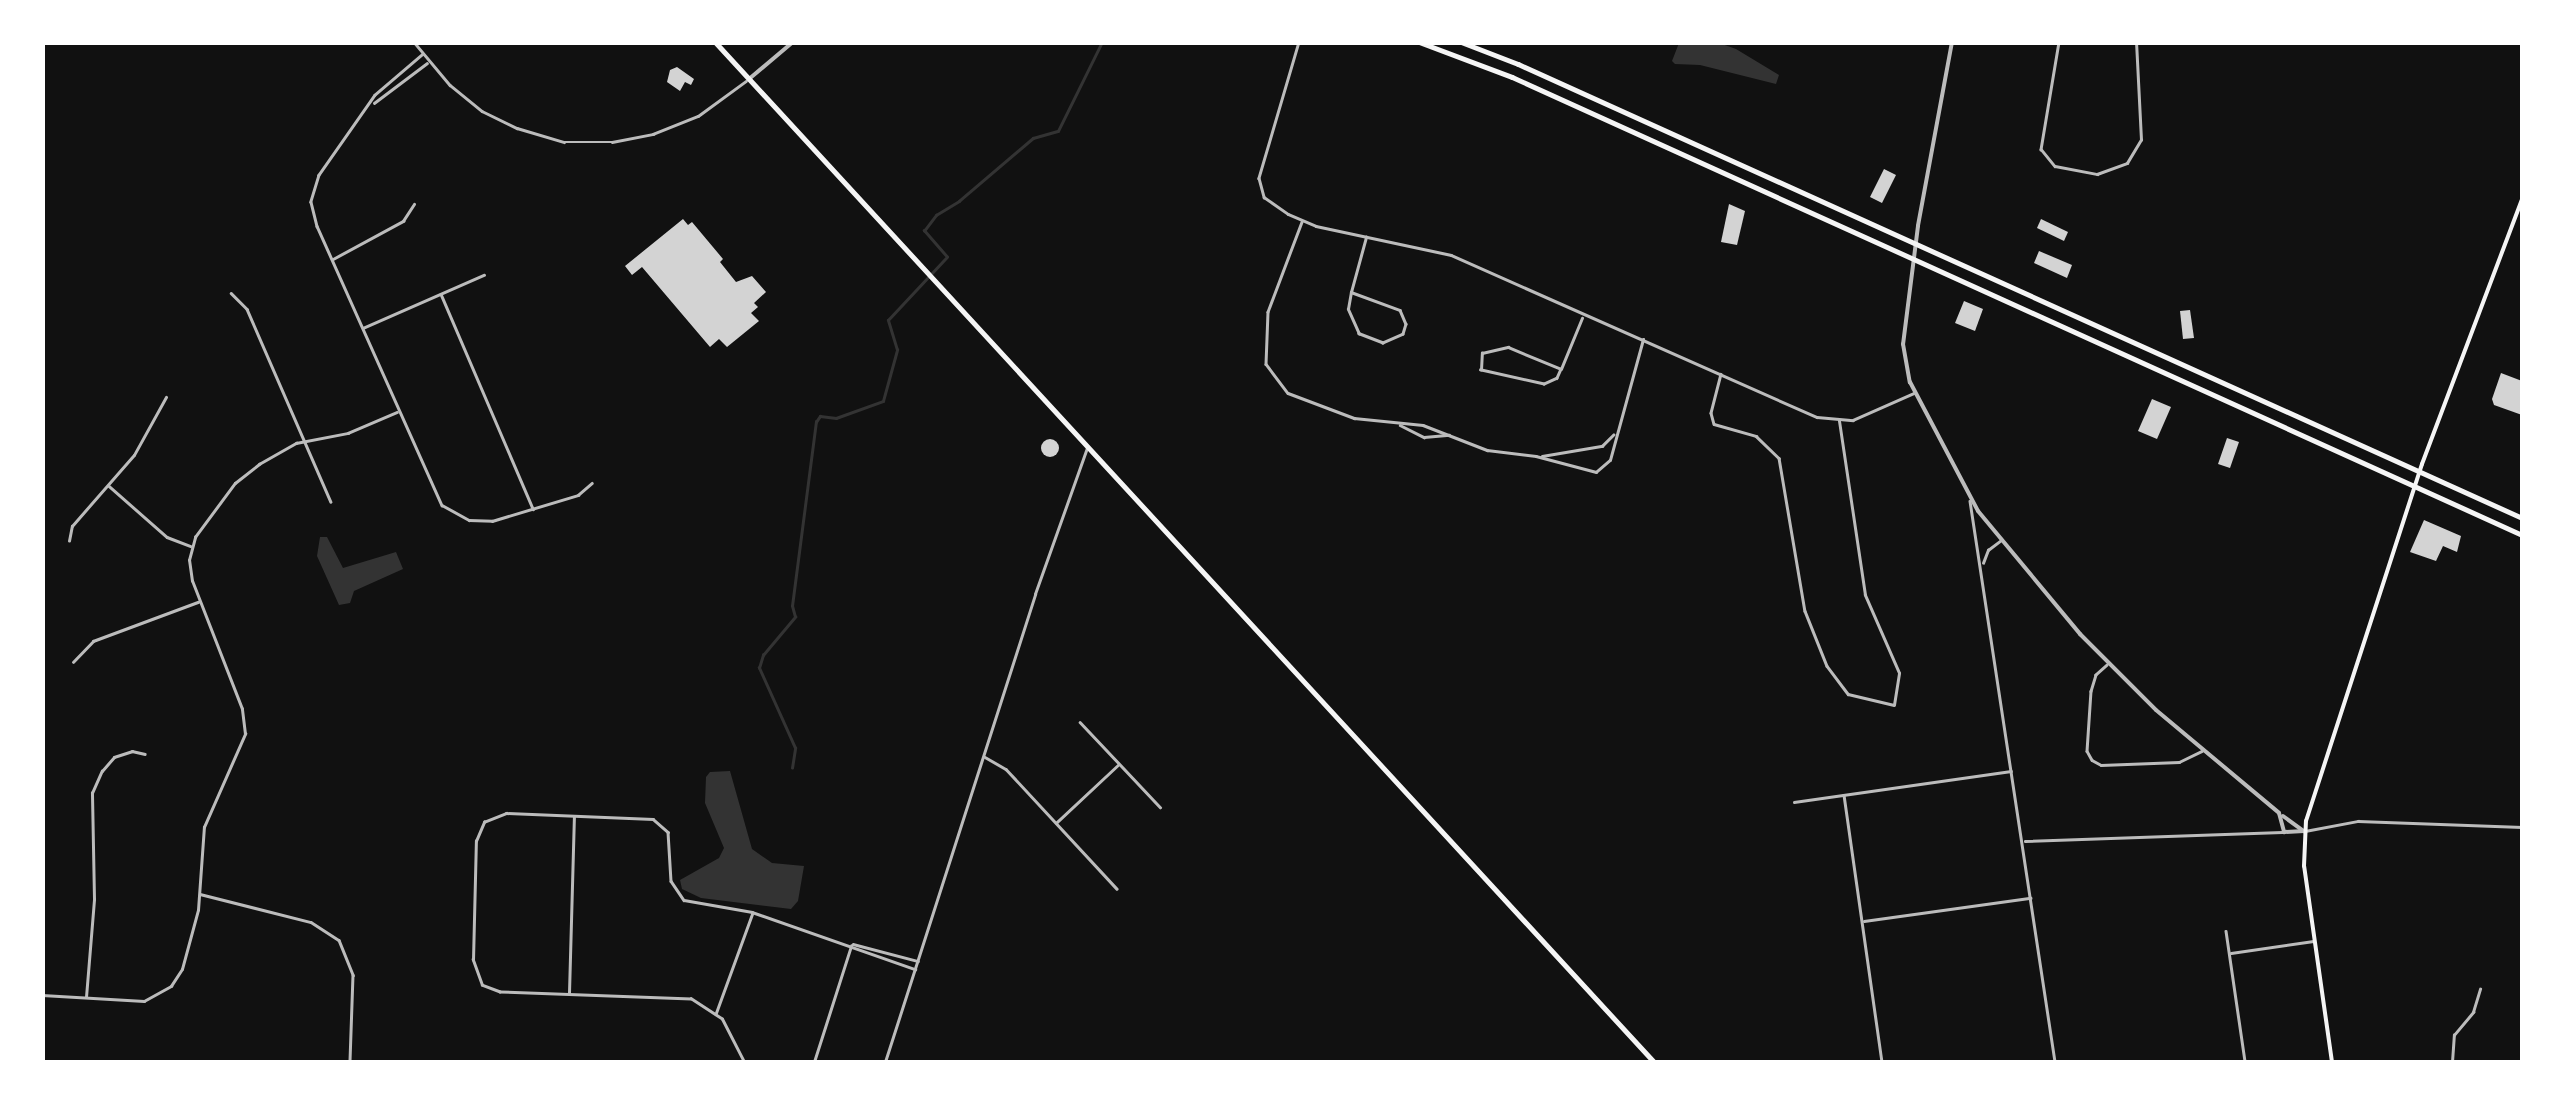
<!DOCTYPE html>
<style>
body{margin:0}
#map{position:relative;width:2565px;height:1105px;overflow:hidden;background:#111;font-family:Barlow,sans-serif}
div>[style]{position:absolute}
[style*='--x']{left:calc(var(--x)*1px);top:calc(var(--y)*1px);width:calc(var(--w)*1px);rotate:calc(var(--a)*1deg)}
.water>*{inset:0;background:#333}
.stream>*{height:2.5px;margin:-1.25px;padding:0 1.25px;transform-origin:1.25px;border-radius:1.25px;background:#333}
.building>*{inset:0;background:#d3d3d3}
.round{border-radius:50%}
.minor>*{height:2.5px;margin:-1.25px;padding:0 1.25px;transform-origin:1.25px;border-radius:1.25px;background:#bcbcbc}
.tertiary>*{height:4px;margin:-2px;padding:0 2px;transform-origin:2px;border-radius:2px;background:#bcbcbc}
.secondary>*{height:4px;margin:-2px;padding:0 2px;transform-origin:2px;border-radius:2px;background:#f5f5f5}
.primary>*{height:5px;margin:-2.5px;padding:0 2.5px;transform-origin:2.5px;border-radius:2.5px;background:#f5f5f5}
.trunk>*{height:5px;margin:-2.5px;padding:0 2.5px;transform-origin:2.5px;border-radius:2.5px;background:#f5f5f5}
span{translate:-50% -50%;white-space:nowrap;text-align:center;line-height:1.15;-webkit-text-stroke:9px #fff;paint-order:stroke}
.frame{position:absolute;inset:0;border:45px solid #fff;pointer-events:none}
</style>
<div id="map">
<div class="water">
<div style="clip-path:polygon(1679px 43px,1719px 43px,1736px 49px,1779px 75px,1776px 84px,1700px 65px,1675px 64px,1672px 61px)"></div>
<div style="clip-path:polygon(320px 537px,327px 537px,343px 568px,396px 552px,403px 569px,354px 591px,350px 603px,339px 605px,317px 556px)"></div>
<div style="clip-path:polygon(730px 771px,752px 849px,772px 863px,804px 866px,798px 901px,791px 909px,701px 898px,682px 889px,680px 880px,719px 858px,724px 848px,705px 803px,706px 777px,710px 772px)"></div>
</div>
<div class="stream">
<div style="--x:792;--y:768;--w:20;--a:-81"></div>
<div style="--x:795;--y:748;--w:88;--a:-114.2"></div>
<div style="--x:759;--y:668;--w:14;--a:-73"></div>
<div style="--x:763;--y:655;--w:50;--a:-49.9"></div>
<div style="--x:795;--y:617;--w:11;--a:-105"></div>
<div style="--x:792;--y:606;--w:186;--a:-82.6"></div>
<div style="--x:816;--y:422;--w:7;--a:-56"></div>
<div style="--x:820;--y:416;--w:16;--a:7"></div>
<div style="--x:836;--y:418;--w:50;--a:-19.9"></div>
<div style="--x:883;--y:401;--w:53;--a:-74.6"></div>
<div style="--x:897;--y:350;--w:31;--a:-107"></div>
<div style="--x:888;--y:320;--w:86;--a:-46.9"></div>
<div style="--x:947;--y:257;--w:35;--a:-131"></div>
<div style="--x:924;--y:231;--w:20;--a:-53"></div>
<div style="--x:936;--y:215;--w:27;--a:-31"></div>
<div style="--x:959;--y:201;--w:97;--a:-40.4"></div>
<div style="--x:1033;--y:138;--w:26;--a:-16"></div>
<div style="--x:1058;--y:131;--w:99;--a:-63.7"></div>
</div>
<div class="building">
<div style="clip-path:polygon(677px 67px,694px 79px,691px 85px,685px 82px,680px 91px,667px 82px,670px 70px)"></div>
<div style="clip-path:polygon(1884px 169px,1896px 175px,1882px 203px,1870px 197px)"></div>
<div style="clip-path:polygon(1729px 204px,1745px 211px,1737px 245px,1721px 242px)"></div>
<div style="clip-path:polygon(683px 219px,688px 225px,692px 222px,723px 259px,720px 262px,736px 282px,752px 276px,766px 292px,754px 303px,758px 307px,751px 313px,759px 321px,727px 347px,719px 339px,710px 347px,642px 267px,632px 275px,625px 266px)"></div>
<div style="clip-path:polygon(2041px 219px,2068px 232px,2064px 241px,2037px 228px)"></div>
<div style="clip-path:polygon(2039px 251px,2072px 265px,2067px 278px,2034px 263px)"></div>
<div style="clip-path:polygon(1964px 301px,1983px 309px,1975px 331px,1955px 323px)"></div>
<div style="clip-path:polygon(2190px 310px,2194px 338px,2183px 339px,2180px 311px)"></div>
<div style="clip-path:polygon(2501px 373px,2522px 381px,2522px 415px,2494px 405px,2492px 399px)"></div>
<div style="clip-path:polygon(2152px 399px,2171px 407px,2157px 439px,2138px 431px)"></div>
<div style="clip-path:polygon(2227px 438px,2239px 442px,2230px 468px,2218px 464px)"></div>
<div class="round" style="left:1041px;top:439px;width:18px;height:18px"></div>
<div style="clip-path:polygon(2424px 520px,2461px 536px,2457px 552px,2443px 546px,2436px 561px,2410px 552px)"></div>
</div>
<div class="minor">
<div style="--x:414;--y:42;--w:56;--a:50.1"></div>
<div style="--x:450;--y:85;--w:41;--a:39.1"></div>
<div style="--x:482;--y:111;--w:39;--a:26"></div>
<div style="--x:517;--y:128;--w:49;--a:16.6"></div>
<div style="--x:564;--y:142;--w:48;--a:0"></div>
<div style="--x:612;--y:142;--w:42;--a:-11"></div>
<div style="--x:653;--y:134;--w:48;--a:-21.8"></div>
<div style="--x:698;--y:116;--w:59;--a:-36.1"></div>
<div style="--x:1299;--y:42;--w:142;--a:106.4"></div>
<div style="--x:1259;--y:178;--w:20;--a:75"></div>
<div style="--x:1264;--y:197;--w:29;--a:35"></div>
<div style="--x:1288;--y:214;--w:30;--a:23"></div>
<div style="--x:1316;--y:226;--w:138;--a:12.1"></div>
<div style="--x:1451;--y:255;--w:400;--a:23.9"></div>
<div style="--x:1817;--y:417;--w:36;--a:5"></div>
<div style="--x:1853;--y:420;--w:67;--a:-23.9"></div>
<div style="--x:2059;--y:42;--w:109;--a:99.5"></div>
<div style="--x:2041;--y:149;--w:22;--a:51"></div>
<div style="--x:2055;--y:166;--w:43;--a:10.8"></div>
<div style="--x:2097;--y:174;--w:32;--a:-20"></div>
<div style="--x:2127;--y:163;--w:27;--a:-59"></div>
<div style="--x:2141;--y:140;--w:98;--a:-92.9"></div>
<div style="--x:423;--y:54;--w:63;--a:139.5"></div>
<div style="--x:375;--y:95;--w:98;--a:125"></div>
<div style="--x:319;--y:175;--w:28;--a:107"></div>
<div style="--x:311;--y:202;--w:25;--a:76"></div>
<div style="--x:317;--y:226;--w:306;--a:65.9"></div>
<div style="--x:442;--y:505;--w:31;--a:29"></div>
<div style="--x:469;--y:520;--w:23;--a:2"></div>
<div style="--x:492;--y:521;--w:90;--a:-16.8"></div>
<div style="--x:578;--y:495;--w:18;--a:-41"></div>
<div style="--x:374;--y:103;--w:66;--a:-37"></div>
<div style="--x:1302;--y:222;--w:96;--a:110.7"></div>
<div style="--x:1268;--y:312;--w:52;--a:92.2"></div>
<div style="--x:1266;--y:364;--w:36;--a:53"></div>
<div style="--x:1288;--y:393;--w:71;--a:20.7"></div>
<div style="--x:1354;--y:418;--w:69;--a:5.8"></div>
<div style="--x:1423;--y:425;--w:69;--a:21.3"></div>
<div style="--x:1487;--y:450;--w:49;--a:7"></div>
<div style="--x:1536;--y:456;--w:62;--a:14.9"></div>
<div style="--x:1596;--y:472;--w:18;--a:-41"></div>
<div style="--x:1610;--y:460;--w:125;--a:-74.7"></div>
<div style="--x:333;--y:259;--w:80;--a:-28.5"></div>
<div style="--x:403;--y:221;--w:20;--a:-57"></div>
<div style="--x:1351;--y:292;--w:52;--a:20.2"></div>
<div style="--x:1400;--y:310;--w:15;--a:67"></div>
<div style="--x:1406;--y:324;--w:10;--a:107"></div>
<div style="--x:1403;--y:334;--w:22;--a:156"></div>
<div style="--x:1383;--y:343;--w:26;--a:-159"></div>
<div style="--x:1359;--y:334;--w:27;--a:-114"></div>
<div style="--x:1348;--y:309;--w:17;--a:-80"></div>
<div style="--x:1351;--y:292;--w:57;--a:-74.7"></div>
<div style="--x:231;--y:293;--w:23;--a:45"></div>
<div style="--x:247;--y:309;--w:210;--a:66.5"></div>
<div style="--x:441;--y:294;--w:234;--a:66.8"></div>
<div style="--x:363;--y:328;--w:132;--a:-23.7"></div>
<div style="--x:1508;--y:347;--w:57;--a:22.5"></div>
<div style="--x:1561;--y:369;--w:10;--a:114"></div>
<div style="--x:1557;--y:378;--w:14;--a:155"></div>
<div style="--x:1544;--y:384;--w:65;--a:-167.5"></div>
<div style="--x:1481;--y:370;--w:17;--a:-87"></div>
<div style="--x:1482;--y:353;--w:27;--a:-13"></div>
<div style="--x:1561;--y:369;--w:55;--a:-67.6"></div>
<div style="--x:1721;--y:374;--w:40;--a:104.4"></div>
<div style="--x:1711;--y:413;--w:11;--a:75"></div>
<div style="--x:1714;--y:424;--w:44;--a:15.9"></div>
<div style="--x:1756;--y:436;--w:32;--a:44"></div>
<div style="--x:1779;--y:458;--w:155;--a:80.4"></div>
<div style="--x:1805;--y:611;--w:59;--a:68.2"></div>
<div style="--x:1827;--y:666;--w:35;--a:53"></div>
<div style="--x:1848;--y:694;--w:47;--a:13.4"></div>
<div style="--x:1894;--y:705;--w:32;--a:-81"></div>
<div style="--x:1899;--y:673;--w:85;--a:-113.6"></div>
<div style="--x:1865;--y:595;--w:176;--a:-98.5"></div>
<div style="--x:1400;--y:425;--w:27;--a:27"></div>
<div style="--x:1424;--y:437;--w:25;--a:-5"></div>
<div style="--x:1542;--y:456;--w:61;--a:-9.5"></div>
<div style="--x:1602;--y:446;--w:16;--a:-45"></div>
<div style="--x:109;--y:486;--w:77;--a:41.3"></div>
<div style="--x:167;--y:537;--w:25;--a:21"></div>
<div style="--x:1970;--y:501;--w:567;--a:81.38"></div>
<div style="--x:69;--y:541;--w:15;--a:-79"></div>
<div style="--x:72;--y:526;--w:94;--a:-48.9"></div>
<div style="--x:134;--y:455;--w:66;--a:-61.1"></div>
<div style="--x:1983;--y:563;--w:14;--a:-69"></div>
<div style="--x:1988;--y:550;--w:15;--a:-37"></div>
<div style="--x:73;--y:662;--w:29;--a:-46"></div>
<div style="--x:93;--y:641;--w:112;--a:-20.4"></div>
<div style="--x:2107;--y:665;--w:15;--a:138"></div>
<div style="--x:2096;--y:675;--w:17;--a:107"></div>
<div style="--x:2091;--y:691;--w:60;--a:93.8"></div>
<div style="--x:2087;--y:751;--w:10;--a:61"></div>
<div style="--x:2092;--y:760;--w:10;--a:29"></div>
<div style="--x:2101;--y:765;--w:78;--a:-2.2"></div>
<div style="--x:2179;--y:762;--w:25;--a:-26"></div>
<div style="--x:1080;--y:722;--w:117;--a:46.7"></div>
<div style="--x:985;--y:757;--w:24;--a:30"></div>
<div style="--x:1006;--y:769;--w:163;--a:47.2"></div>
<div style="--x:1844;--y:795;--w:270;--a:81.9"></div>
<div style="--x:1794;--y:802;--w:219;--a:-8.1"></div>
<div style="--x:1056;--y:823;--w:85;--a:-43.1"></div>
<div style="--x:2305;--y:831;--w:54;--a:-10.7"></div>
<div style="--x:2358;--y:821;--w:164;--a:2.1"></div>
<div style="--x:2025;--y:841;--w:257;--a:-2"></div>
<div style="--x:200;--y:894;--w:114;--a:14.2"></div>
<div style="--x:311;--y:922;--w:33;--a:33"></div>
<div style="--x:339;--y:940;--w:38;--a:68"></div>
<div style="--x:353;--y:975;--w:87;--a:92"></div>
<div style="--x:1864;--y:921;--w:168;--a:-7.9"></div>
<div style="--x:2226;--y:931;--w:132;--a:81.7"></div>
<div style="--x:853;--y:944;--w:67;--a:14.7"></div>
<div style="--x:2231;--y:953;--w:83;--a:-8.3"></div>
<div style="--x:569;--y:993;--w:176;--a:-88.4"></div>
<div style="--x:42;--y:995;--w:102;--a:3.4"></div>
<div style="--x:144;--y:1001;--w:31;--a:-29"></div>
<div style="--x:171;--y:986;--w:20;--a:-57"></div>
<div style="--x:182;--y:969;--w:61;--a:-74.8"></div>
<div style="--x:198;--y:910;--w:83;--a:-85.9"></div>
<div style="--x:204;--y:827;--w:102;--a:-66.2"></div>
<div style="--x:245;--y:734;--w:25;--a:-97"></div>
<div style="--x:242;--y:709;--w:137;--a:-111.3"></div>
<div style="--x:192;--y:581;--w:21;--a:-98"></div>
<div style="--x:189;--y:560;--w:24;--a:-75"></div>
<div style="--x:195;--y:537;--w:67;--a:-53.5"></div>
<div style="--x:235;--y:483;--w:31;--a:-38"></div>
<div style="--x:259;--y:464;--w:43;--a:-29.6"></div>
<div style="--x:296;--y:443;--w:53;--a:-10.9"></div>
<div style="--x:348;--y:433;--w:53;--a:-23.2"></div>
<div style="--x:86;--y:997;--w:98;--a:-85.3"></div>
<div style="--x:94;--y:899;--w:106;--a:-91.1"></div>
<div style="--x:92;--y:793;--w:24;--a:-66"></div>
<div style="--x:102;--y:771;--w:18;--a:-49"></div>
<div style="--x:114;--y:757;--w:19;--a:-18"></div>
<div style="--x:132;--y:751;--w:13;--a:13"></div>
<div style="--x:716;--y:1013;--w:105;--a:-70"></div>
<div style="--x:744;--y:1062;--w:48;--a:-117.1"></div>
<div style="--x:722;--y:1019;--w:37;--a:-147"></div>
<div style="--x:691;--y:999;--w:191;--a:-177.9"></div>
<div style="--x:500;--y:992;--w:19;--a:-159"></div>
<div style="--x:482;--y:985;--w:27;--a:-110"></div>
<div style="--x:473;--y:960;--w:119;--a:-88.6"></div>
<div style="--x:476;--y:841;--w:21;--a:-67"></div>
<div style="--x:484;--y:822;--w:24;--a:-22"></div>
<div style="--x:506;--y:813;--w:147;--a:2.3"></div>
<div style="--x:653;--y:819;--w:20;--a:41"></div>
<div style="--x:668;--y:832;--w:49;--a:86.5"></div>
<div style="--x:671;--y:881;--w:23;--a:56"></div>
<div style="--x:684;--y:900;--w:69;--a:10"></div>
<div style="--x:752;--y:912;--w:173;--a:19.3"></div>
<div style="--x:814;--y:1062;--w:122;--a:-72.3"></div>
<div style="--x:885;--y:1062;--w:491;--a:-72.2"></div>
<div style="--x:1035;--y:594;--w:155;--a:-70.4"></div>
<div style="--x:2452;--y:1062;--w:27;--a:-86"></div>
<div style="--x:2454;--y:1035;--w:30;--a:-50"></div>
<div style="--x:2473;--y:1012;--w:24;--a:-73"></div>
</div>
<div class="tertiary">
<div style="--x:1952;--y:42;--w:187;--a:100.5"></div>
<div style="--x:1918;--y:226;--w:119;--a:97.2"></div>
<div style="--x:1903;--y:344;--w:39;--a:80"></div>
<div style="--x:1910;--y:382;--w:146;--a:62.2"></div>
<div style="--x:1978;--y:511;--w:160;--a:50.3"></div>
<div style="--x:2080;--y:634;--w:107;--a:45"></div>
<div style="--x:2156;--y:710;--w:160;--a:39.9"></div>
<div style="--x:2279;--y:813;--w:20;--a:75"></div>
<div style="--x:2284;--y:832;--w:20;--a:-3"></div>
<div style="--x:749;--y:79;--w:57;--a:-40.1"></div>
<div style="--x:2283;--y:816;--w:26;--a:36"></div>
</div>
<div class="secondary">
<div style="--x:2332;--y:1062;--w:198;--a:-98.1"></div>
<div style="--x:2304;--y:866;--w:45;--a:-87.5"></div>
<div style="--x:2306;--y:821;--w:375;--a:-72"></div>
<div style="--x:2422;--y:464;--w:282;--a:-69.3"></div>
</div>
<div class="primary">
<div style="--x:715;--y:42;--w:1386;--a:47.37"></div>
</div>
<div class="trunk">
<div style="--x:1419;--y:42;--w:99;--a:20.6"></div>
<div style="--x:1512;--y:77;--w:1109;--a:24.39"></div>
<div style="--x:1461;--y:42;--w:61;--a:21.1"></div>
<div style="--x:1518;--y:64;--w:1102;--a:24.33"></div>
</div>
<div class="frame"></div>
</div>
